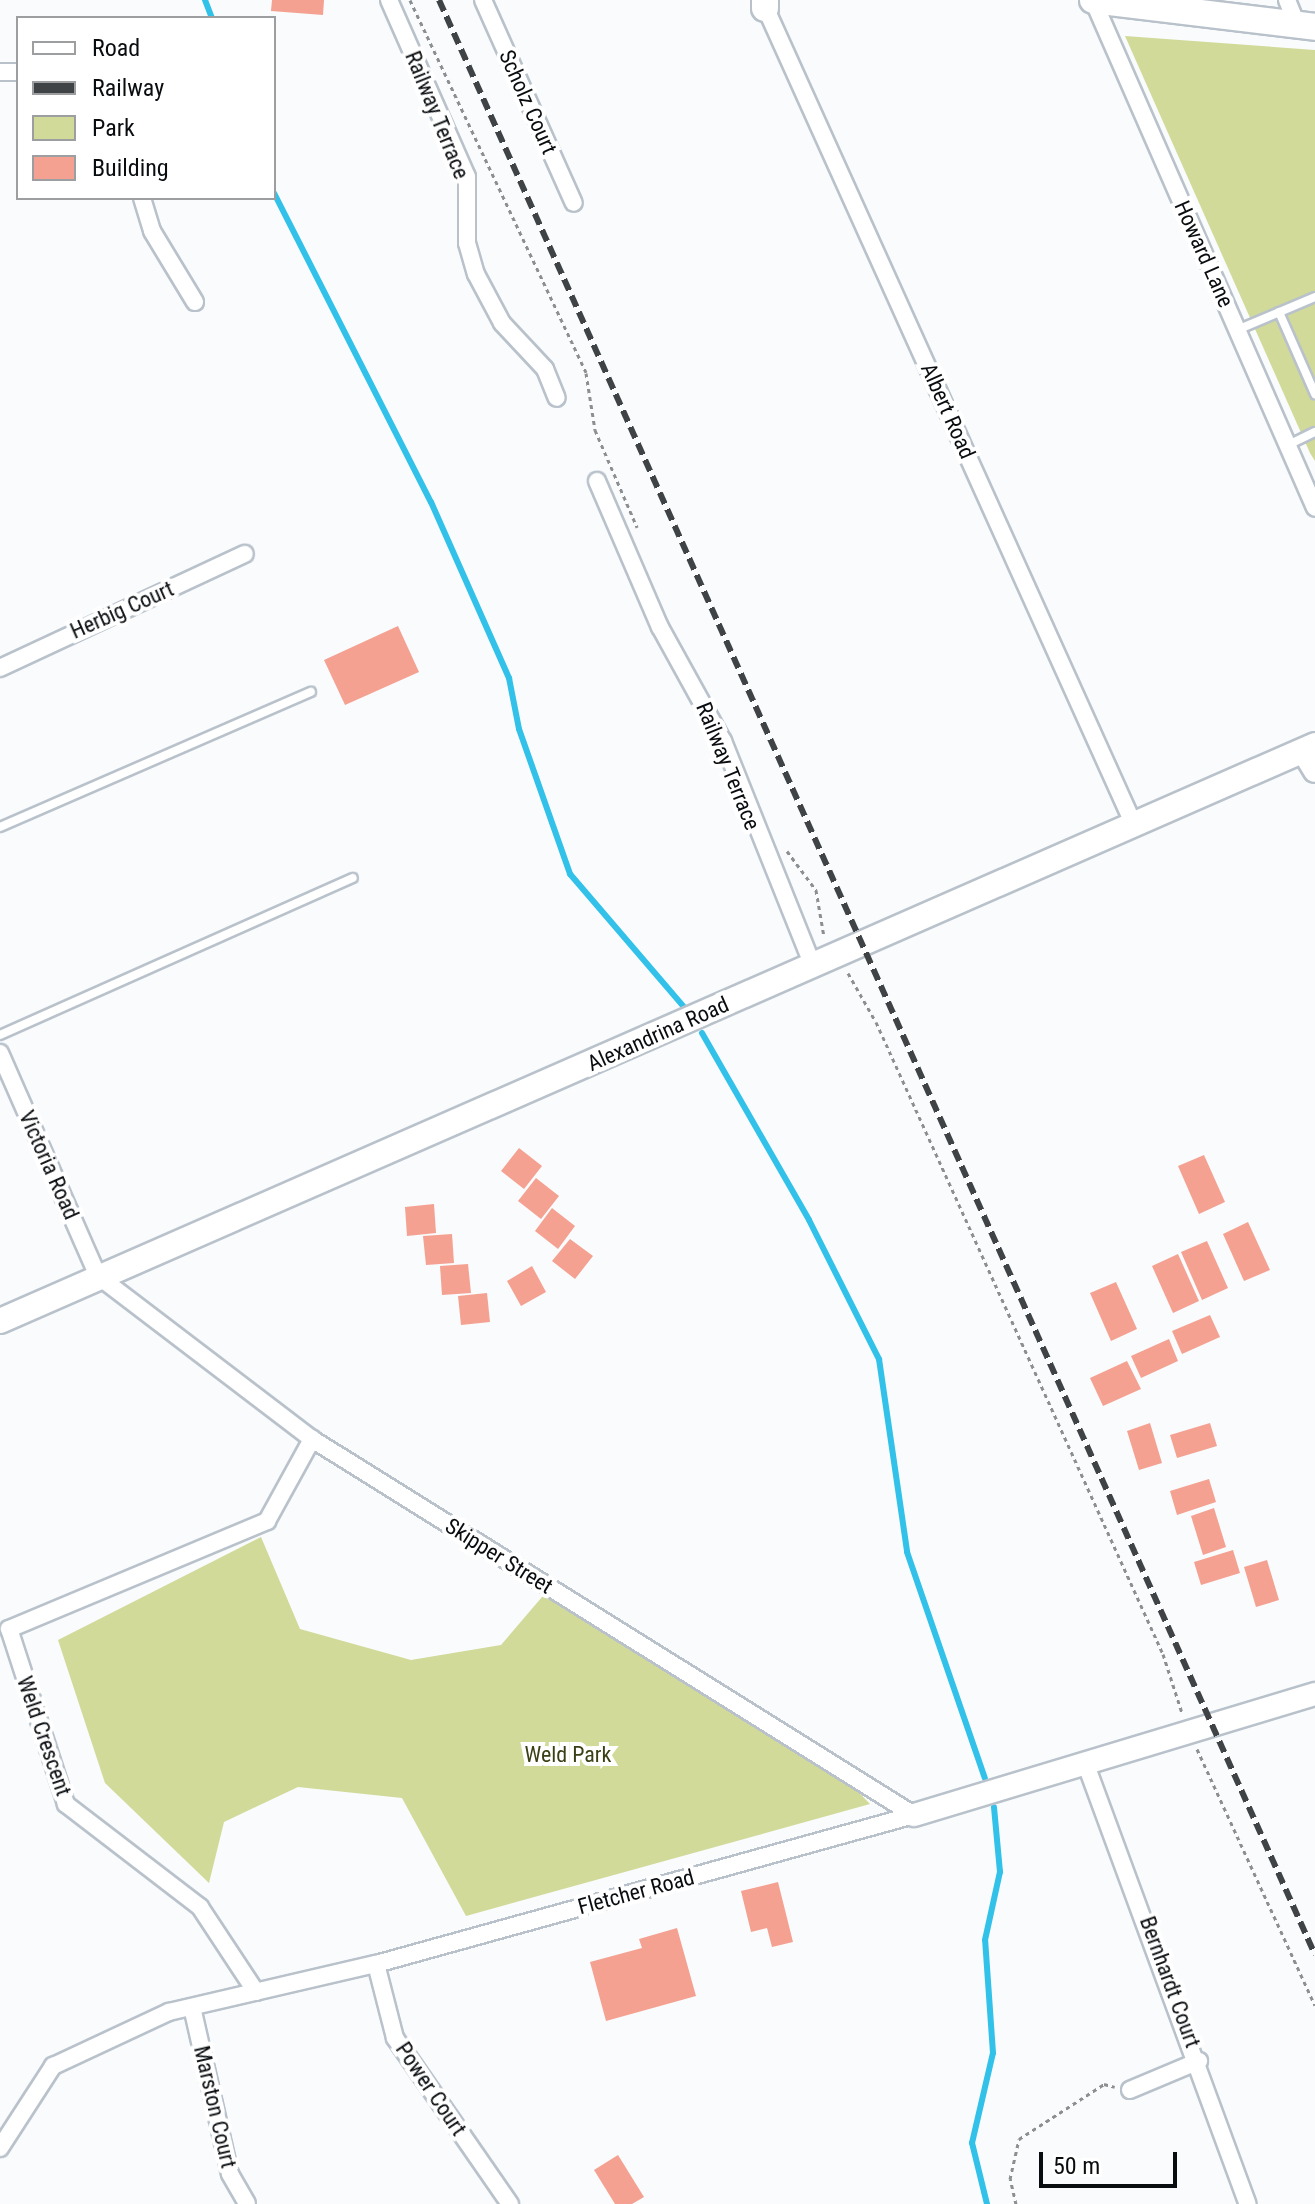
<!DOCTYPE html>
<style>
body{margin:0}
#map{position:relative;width:1315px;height:2204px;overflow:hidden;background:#f9fbfd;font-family:"Roboto Condensed",sans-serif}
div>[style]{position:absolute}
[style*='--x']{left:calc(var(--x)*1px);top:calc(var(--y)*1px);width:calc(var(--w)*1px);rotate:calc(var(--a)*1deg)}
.green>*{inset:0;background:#d1da99}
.stream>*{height:6px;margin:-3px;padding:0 3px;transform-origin:3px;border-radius:3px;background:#32c1e9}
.building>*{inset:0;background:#f4a191}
.path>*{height:3px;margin-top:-1.5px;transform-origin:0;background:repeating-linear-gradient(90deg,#8c8f91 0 4px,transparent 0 8px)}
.roads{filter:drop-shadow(2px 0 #b9c2cb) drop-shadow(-2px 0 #b9c2cb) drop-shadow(0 2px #b9c2cb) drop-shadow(0 -2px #b9c2cb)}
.service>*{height:8px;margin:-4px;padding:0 4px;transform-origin:4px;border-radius:4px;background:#fff}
.minor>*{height:16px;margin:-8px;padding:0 8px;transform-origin:8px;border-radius:8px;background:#fff}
.tertiary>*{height:22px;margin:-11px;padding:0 11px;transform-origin:11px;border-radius:11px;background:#fff}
.secondary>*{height:24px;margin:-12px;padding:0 12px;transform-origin:12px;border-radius:12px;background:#fff}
.primary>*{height:26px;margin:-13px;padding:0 13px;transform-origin:13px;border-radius:13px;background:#fff}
.rail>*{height:6px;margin-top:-3px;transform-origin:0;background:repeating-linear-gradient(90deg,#404346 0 12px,transparent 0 18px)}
span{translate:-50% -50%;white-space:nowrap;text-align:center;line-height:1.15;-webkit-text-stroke:8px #fff;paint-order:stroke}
.street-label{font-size:22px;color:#0a0d10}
.park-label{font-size:22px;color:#3b3f14}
.legend{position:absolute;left:16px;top:16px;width:260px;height:184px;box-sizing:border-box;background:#fff;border:2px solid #9d9e9f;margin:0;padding:10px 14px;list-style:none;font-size:24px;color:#0a0d10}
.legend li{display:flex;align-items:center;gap:16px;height:40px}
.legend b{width:40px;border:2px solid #9d9e9f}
.scale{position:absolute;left:1039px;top:2152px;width:138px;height:36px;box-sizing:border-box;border:4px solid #0a0d10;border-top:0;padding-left:10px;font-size:24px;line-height:28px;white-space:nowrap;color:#0a0d10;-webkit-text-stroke:6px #fff;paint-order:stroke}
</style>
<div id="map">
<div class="green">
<div style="clip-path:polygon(1125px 36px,1315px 50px,1315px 461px,1310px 453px)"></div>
<div style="clip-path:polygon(261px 1537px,300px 1629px,411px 1660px,501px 1645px,548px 1590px,838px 1771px,870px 1804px,466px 1916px,402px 1798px,298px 1787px,224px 1822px,209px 1883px,105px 1783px,58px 1640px)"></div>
</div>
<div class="stream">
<div style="--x:205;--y:0;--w:19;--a:69"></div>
<div style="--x:274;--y:193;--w:347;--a:63.1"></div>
<div style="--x:431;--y:502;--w:193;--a:66.1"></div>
<div style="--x:509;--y:678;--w:52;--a:78.9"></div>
<div style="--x:519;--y:729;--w:154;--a:70.6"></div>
<div style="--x:570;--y:874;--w:174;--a:49.4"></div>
<div style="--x:702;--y:1033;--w:215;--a:60.2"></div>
<div style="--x:809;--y:1220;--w:156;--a:63.3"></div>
<div style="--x:879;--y:1359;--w:195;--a:81.7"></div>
<div style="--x:907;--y:1552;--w:239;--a:71"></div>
<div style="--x:987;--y:2204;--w:63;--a:-103.8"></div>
<div style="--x:972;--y:2143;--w:92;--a:-76.9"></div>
<div style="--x:993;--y:2053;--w:113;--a:-94"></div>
<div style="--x:985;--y:1940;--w:70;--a:-77.6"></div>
<div style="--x:1000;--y:1872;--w:65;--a:-95.3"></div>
</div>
<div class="building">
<div style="clip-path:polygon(272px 0,324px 0,323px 15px,271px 11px)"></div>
<div style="clip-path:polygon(398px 626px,419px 672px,345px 705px,324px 660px)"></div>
<div style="clip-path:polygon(519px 1148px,542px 1166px,524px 1189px,501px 1171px)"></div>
<div style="clip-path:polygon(1204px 1155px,1225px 1202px,1199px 1214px,1178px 1166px)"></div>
<div style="clip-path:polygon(536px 1178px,559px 1196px,541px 1219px,518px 1201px)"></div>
<div style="clip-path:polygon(434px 1204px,436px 1233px,407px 1236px,405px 1207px)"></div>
<div style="clip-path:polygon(552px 1208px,575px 1226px,558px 1249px,535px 1231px)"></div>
<div style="clip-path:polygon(1248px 1222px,1270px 1270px,1244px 1281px,1223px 1234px)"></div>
<div style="clip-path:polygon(452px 1234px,454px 1263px,426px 1265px,423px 1236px)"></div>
<div style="clip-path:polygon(570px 1239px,593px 1256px,575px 1279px,552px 1261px)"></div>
<div style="clip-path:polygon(1207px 1241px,1228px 1288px,1202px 1300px,1181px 1252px)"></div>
<div style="clip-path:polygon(1178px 1254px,1199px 1301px,1173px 1313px,1152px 1266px)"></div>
<div style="clip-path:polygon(468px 1264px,471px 1293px,442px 1295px,440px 1266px)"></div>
<div style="clip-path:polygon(532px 1266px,546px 1292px,521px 1306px,507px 1281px)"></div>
<div style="clip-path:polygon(1116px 1282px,1137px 1329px,1111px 1341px,1090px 1293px)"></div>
<div style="clip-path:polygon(487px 1293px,490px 1322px,461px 1325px,458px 1296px)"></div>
<div style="clip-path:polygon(1210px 1315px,1220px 1337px,1182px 1354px,1172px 1331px)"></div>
<div style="clip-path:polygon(1169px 1339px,1178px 1361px,1141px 1378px,1131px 1356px)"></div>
<div style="clip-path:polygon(1127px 1361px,1141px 1389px,1103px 1406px,1090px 1378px)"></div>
<div style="clip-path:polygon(1150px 1423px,1162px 1463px,1139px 1470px,1127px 1431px)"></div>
<div style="clip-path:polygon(1210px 1423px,1217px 1446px,1177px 1458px,1170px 1435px)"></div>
<div style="clip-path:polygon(1209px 1479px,1216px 1502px,1177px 1515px,1170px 1491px)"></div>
<div style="clip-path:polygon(1214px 1508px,1226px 1547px,1203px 1555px,1191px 1516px)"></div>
<div style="clip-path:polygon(1233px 1550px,1240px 1573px,1201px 1585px,1194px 1562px)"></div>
<div style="clip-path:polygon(1267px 1560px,1279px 1600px,1256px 1607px,1244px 1567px)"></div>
<div style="clip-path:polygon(778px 1882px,793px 1942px,772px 1947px,767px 1928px,751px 1932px,741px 1891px)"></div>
<div style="clip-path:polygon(677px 1928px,696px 1996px,606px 2021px,590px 1962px,642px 1948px,639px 1939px)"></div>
<div style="clip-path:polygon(618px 2155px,644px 2197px,632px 2204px,615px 2204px,594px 2170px)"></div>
</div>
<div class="path">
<div style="--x:410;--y:0;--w:412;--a:64.7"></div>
<div style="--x:586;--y:373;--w:58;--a:81"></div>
<div style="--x:595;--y:430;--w:106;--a:66.6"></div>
<div style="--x:787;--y:851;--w:49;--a:53.4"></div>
<div style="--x:816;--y:890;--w:48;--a:80.3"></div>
<div style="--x:848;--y:973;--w:56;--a:60.3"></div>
<div style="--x:876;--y:1022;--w:694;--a:65.58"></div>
<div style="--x:1163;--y:1654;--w:62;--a:72.1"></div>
<div style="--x:1197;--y:1749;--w:282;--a:65.3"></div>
<div style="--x:1016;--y:2204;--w:26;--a:-103"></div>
<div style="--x:1010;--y:2179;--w:41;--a:-77.3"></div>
<div style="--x:1019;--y:2139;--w:101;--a:-32.9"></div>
<div style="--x:1104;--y:2084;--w:11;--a:15"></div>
</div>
<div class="roads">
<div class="service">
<div style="--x:1279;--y:312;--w:90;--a:66.3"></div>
<div style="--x:1237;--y:330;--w:85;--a:-22.9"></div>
<div style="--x:1288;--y:445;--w:30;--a:-26"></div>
<div style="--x:0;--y:827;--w:339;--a:-23.5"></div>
<div style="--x:0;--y:1035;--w:386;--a:-24"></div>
</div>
<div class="minor">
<div style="--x:389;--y:0;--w:193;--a:66.2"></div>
<div style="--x:467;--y:177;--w:66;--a:90"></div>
<div style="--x:467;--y:243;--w:32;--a:74"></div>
<div style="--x:476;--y:274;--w:55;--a:62"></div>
<div style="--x:502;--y:323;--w:63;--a:46.9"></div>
<div style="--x:545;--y:369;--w:31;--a:68"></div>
<div style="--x:483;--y:0;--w:222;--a:65.9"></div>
<div style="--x:762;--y:0;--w:903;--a:65.73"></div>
<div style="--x:1093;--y:0;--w:554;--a:66.39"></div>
<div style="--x:1287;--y:0;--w:27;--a:68"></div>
<div style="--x:0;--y:72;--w:18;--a:0"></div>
<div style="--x:142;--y:198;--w:34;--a:73"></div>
<div style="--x:152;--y:231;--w:83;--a:58.8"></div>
<div style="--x:597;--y:481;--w:159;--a:66.7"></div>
<div style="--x:660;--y:627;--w:130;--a:61.1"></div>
<div style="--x:723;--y:741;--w:242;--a:68.2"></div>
<div style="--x:0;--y:668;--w:270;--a:-25"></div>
<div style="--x:0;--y:1053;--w:244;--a:66.3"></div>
<div style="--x:98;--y:1276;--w:269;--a:37.3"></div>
<div style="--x:312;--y:1439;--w:710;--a:31.99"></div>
<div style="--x:1085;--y:1762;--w:471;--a:69.8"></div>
<div style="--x:376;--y:1964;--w:76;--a:75.6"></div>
<div style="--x:395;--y:2038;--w:202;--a:55.3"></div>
<div style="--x:256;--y:1992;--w:102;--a:-123.4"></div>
<div style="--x:200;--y:1907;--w:169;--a:-142.5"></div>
<div style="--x:66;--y:1804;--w:184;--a:-108"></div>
<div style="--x:9;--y:1629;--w:280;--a:-22.7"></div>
<div style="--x:267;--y:1521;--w:94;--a:-61.2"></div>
<div style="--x:192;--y:2007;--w:171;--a:77.2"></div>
<div style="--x:230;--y:2174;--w:34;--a:60"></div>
<div style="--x:1130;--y:2090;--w:75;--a:-22.8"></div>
<div style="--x:0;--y:2148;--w:98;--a:-57.1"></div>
<div style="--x:53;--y:2066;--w:128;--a:-25"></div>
<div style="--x:169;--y:2012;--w:212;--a:-13.1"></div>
<div style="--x:376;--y:1964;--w:558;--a:-15.48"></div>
</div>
<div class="tertiary">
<div style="--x:1303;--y:751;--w:23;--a:59"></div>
<div style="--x:914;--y:1815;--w:419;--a:-16.8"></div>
</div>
<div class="secondary">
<div style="--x:0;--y:1321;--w:1436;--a:-23.65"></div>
</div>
<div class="primary">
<div style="--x:765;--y:0;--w:8;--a:90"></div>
<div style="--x:1093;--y:0;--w:224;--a:6.9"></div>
</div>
</div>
<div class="rail">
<div style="--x:439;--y:0;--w:2142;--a:65.86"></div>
</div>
<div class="street-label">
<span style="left:528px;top:102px;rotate:66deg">Scholz Court</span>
<span style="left:437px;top:115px;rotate:68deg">Railway Terrace</span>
<span style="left:1204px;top:254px;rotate:66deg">Howard Lane</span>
<span style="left:948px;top:411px;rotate:66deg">Albert Road</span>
<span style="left:122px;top:610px;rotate:-24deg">Herbig Court</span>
<span style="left:728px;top:766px;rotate:68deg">Railway Terrace</span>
<span style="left:658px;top:1034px;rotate:-24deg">Alexandrina Road</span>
<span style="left:49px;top:1165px;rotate:66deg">Victoria Road</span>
<span style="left:499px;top:1556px;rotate:32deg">Skipper Street</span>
<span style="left:44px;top:1736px;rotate:71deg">Weld Crescent</span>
<span style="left:636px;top:1892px;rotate:-15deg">Fletcher Road</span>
<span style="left:1170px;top:1982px;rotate:70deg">Bernhardt Court</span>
<span style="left:431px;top:2089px;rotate:56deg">Power Court</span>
<span style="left:215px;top:2107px;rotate:77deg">Marston Court</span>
</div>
<div class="park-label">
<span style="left:568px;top:1755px">Weld Park</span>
</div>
<ul class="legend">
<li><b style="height:10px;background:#fff"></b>Road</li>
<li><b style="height:10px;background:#404346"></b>Railway</li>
<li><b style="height:22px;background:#d1da99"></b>Park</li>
<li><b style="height:22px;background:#f4a191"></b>Building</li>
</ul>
<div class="scale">50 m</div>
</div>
